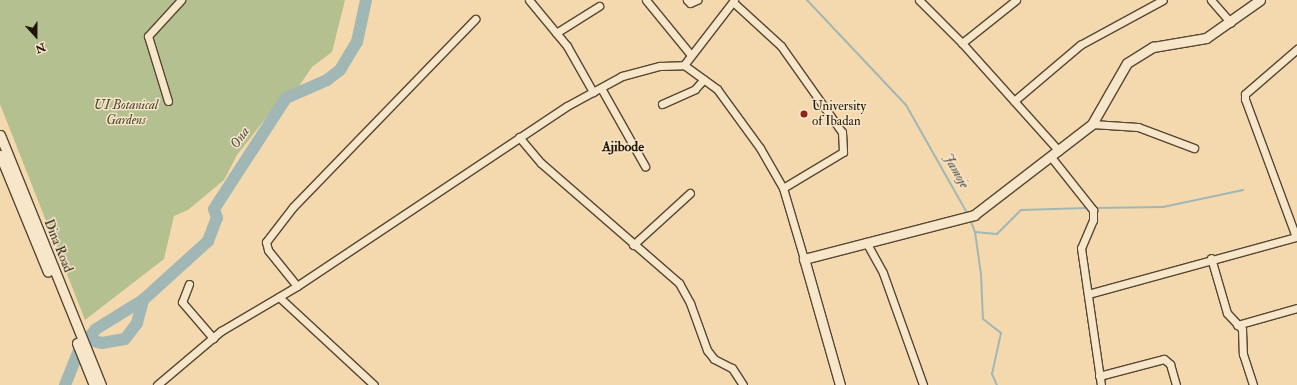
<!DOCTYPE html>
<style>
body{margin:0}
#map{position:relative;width:1297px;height:385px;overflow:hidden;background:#f4d9ae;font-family:"IM FELL Double Pica",serif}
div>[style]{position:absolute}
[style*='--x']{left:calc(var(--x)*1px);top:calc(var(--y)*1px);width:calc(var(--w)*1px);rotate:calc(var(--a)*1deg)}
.green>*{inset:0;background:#b5c090}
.stream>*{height:2px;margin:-1px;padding:0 1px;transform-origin:1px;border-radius:1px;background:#a1b7b5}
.river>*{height:12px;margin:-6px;padding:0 6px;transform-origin:6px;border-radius:6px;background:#a1b7b5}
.roads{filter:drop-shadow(1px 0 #554732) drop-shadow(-1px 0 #554732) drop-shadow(0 1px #554732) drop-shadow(0 -1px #554732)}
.minor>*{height:7px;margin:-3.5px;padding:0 3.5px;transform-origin:3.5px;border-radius:3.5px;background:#f8e6ca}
.tertiary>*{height:9px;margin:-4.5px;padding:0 4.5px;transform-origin:4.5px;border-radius:4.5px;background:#f8e6ca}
.dots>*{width:11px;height:11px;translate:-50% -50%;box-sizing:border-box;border:2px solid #f8e6ca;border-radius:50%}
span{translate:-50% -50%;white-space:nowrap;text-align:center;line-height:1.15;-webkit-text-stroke:3px #f8e6ca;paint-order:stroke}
.park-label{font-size:13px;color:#4d4931;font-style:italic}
.poi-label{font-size:13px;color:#201608}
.left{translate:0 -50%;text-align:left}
.street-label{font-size:13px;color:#201608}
.water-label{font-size:14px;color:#4d4e45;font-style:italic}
.neighbourhood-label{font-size:14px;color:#201608;font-weight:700}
.north{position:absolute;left:16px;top:16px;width:40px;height:40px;-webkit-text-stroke:3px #f8e6ca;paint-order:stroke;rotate:159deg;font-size:11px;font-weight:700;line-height:16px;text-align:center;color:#201608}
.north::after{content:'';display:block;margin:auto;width:14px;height:18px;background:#201608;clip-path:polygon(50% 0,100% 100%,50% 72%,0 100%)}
</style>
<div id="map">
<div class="green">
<div style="clip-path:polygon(0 0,345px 0,332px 52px,312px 67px,295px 92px,266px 118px,237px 155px,224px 180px,188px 210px,174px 216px,164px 259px,85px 320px,0 104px)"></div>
</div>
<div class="stream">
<div style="--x:807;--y:0;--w:144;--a:46.7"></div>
<div style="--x:906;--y:105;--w:124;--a:60.5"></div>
<div style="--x:1094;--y:208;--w:69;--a:-0.8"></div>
<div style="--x:1163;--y:207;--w:82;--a:-12"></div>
<div style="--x:970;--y:219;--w:14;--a:69"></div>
<div style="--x:975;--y:232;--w:42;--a:81.9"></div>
<div style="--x:981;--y:274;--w:45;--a:87.5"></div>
<div style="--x:983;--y:319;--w:23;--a:38"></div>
<div style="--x:1001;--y:333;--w:42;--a:102.4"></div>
<div style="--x:992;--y:374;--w:12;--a:66"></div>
<div style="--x:975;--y:232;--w:22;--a:5"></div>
<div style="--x:997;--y:234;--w:34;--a:-45"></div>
<div style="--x:1021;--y:210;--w:67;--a:-1.7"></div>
</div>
<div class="river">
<div style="--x:88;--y:340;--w:14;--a:12"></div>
<div style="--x:102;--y:343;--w:23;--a:-10"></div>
<div style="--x:125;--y:339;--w:20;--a:-53"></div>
<div style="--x:137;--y:323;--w:24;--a:-75"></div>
<div style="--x:65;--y:385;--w:38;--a:-68"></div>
<div style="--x:79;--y:350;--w:27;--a:-51"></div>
<div style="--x:96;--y:329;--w:55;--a:-31.7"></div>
<div style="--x:143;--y:300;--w:88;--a:-42.2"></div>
<div style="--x:208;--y:241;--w:25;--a:-69"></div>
<div style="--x:217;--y:218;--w:9;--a:-108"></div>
<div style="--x:214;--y:209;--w:132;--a:-57"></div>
<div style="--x:286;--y:98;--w:45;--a:-23.7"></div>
<div style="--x:327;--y:80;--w:16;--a:-38"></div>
<div style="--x:340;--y:70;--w:33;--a:-59"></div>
<div style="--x:357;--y:42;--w:43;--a:-77.9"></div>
</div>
<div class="roads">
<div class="minor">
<div style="--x:529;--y:0;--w:60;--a:50.4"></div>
<div style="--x:567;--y:46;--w:53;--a:60.5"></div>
<div style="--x:646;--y:0;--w:71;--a:50.7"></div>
<div style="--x:687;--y:0;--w:4;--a:45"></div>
<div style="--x:690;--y:3;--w:8;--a:-23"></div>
<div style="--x:919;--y:0;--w:61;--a:45"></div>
<div style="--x:962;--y:43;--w:69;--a:-38.5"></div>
<div style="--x:1211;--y:0;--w:30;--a:49"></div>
<div style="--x:733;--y:2;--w:65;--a:42.5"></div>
<div style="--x:781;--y:46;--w:105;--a:54.7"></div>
<div style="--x:842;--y:132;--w:20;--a:87"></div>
<div style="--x:843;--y:152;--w:70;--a:149"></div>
<div style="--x:556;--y:33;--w:51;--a:-32.1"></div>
<div style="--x:962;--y:43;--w:145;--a:48.1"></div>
<div style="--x:684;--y:65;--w:82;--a:-52.4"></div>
<div style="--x:601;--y:88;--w:90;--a:60.6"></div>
<div style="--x:168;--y:101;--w:68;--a:-107.1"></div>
<div style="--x:148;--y:36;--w:49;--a:-47.5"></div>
<div style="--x:1014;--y:101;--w:87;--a:-40.3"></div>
<div style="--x:1080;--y:45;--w:94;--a:-28.5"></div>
<div style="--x:662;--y:104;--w:36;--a:-24"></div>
<div style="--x:695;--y:89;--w:13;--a:-48"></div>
<div style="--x:1092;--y:124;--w:46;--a:3.7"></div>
<div style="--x:1138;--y:127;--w:60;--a:20.6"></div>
<div style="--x:519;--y:137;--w:34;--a:50"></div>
<div style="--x:541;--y:163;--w:183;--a:41"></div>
<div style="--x:679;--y:283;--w:23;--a:61"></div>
<div style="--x:690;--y:303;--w:50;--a:70.1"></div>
<div style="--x:707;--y:350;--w:11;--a:52"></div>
<div style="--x:714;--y:359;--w:20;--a:27"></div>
<div style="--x:732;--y:368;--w:20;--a:57"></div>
<div style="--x:1051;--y:157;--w:68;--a:51.6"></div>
<div style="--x:1093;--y:210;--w:10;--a:90"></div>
<div style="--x:1093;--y:220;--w:30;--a:113"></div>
<div style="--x:1081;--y:248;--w:138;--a:81.7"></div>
<div style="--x:1296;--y:237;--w:147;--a:-110.3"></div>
<div style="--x:1245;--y:99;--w:5;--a:-90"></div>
<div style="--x:1245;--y:94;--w:69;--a:-40.9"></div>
<div style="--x:866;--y:242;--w:35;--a:61"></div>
<div style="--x:883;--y:273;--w:119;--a:70.3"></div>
<div style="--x:633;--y:245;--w:77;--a:-42.4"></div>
<div style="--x:1211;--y:258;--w:57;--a:73.8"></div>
<div style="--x:1227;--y:313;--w:22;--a:47"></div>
<div style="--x:1242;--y:329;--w:25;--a:88"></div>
<div style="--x:1243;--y:354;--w:33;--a:72"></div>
<div style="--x:189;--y:284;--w:19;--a:111"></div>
<div style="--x:182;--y:302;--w:48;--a:49.3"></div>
<div style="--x:297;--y:286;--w:46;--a:-128.9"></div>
<div style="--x:268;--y:250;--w:8;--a:-104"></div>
<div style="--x:266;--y:242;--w:44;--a:-52.4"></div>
<div style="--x:293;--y:207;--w:262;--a:-45.9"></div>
<div style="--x:1088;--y:294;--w:217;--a:-15.3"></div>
<div style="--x:279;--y:297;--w:129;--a:42.8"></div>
<div style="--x:1237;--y:325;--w:62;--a:-15.8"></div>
<div style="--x:1099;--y:376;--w:67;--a:-14.7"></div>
<div style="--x:1164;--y:359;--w:8;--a:40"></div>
<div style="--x:1170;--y:364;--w:22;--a:74"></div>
<div style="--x:157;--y:385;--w:84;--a:-40.2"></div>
<div style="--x:221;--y:331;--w:88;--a:-30.6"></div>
<div style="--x:297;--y:286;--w:324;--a:-33.7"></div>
<div style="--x:567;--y:106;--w:63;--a:-28.6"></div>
<div style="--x:622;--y:76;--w:39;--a:-15"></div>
<div style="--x:660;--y:66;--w:24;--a:-2"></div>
<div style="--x:684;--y:65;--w:41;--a:36"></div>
<div style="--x:717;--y:89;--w:73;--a:53.9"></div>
<div style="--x:760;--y:148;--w:46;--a:60.1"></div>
<div style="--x:783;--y:188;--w:74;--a:73.5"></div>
</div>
<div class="tertiary">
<div style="--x:0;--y:135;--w:270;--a:68"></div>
<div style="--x:0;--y:155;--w:126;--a:67.7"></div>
<div style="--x:77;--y:343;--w:45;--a:68"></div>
<div style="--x:840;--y:385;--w:131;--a:-105.9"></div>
<div style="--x:804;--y:259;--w:176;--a:-14.5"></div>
<div style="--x:974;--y:215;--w:149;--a:-37.6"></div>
<div style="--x:1092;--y:124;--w:70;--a:-60.2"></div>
<div style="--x:1127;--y:63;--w:31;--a:-32"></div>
<div style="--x:1153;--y:47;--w:54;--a:-9.6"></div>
<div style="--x:1206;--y:38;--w:66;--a:-35.1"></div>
</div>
</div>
<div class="dots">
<div style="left:804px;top:114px;background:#8f2418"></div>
</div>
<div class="park-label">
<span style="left:126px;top:113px">UI Botanical<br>Gardens</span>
</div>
<div class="poi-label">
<span class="left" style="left:812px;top:114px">University<br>of Ibadan</span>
</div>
<div class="street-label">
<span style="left:58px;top:246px;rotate:68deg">Dina Road</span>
</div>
<div class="water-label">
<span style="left:240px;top:138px;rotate:-55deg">Ona</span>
<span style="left:956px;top:171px;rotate:60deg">Jamoje</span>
</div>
<div class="neighbourhood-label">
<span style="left:623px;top:147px">Ajibode</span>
</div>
<div class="north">N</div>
</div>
